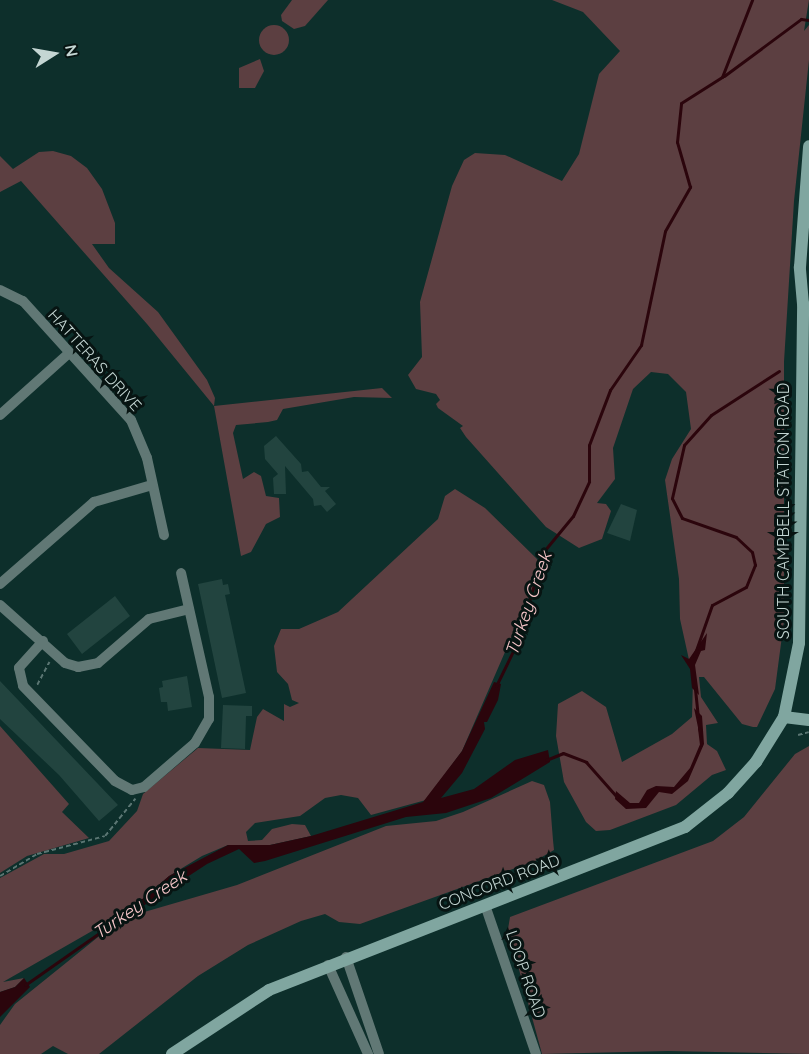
<!DOCTYPE html>
<style>
body{margin:0}
#map{position:relative;width:809px;height:1054px;overflow:hidden;background:#0d2f2b;font-family:Quicksand,sans-serif}
div>[style]{position:absolute}
[style*='--x']{left:calc(var(--x)*1px);top:calc(var(--y)*1px);width:calc(var(--w)*1px);rotate:calc(var(--a)*1deg)}
.green>*{inset:0;background:#5c3f41}
.round{border-radius:50%}
.water>*{inset:0;background:#2b050c}
.stream>*{height:3px;margin:-1.5px;padding:0 1.5px;transform-origin:1.5px;border-radius:1.5px;background:#2b050c}
.building>*{inset:0;background:#22443f}
.path>*{height:1.5px;margin-top:-0.75px;transform-origin:0;background:repeating-linear-gradient(90deg,#5b7673 0 4.5px,transparent 0 7.5px)}
.street>*{height:10px;margin:-5px;padding:0 5px;transform-origin:5px;border-radius:5px;background:#617875}
.secondary>*{height:12px;margin:-6px;padding:0 6px;transform-origin:6px;border-radius:6px;background:#80a6a0}
span{translate:-50% -50%;white-space:nowrap;text-align:center;line-height:1.15;-webkit-text-stroke:6px #071412;paint-order:stroke}
.street-label{font-size:16px;color:#c4d6d3}
.water-label{font-size:18px;color:#f7c6c9;font-style:italic}
.north{position:absolute;left:24px;top:24px;width:60px;height:60px;-webkit-text-stroke:4px #071412;paint-order:stroke;rotate:79deg;font-size:16px;font-weight:700;line-height:24px;text-align:center;color:#c4d6d3}
.north::after{content:'';display:block;margin:auto;width:21px;height:27px;background:#c4d6d3;clip-path:polygon(50% 0,100% 100%,50% 72%,0 100%)}
</style>
<div id="map">
<div class="green">
<div style="clip-path:polygon(292px 0,328px 0,305px 26px,294px 29px,282px 21px,281px 15px)"></div>
<div style="clip-path:polygon(552px 0,809px 0,804px 31px,809px 25px,809px 60px,794px 201px,784px 362px,784px 621px,775px 689px,757px 727px,753px 727px,742px 724px,704px 677px,699px 677px,701px 697px,718px 723px,706px 725px,707px 744px,717px 751px,726px 770px,712px 775px,676px 805px,610px 830px,596px 831px,586px 822px,564px 782px,556px 736px,558px 704px,582px 691px,606px 707px,622px 762px,672px 734px,692px 717px,693px 678px,680px 619px,679px 579px,665px 480px,672px 459px,691px 429px,686px 392px,668px 374px,651px 372px,633px 389px,613px 448px,615px 479px,597px 503px,606px 504px,611px 511px,602px 539px,579px 548px,546px 527px,466px 437px,460px 428px,463px 426px,438px 408px,436px 404px,440px 400px,436px 394px,416px 389px,408px 375px,422px 357px,420px 302px,452px 186px,464px 160px,475px 153px,505px 155px,562px 181px,579px 154px,599px 74px,620px 51px,583px 12px)"></div>
<div class="round" style="left:259px;top:25px;width:30px;height:30px"></div>
<div style="clip-path:polygon(260px 59px,264px 71px,255px 88px,239px 88px,239px 68px)"></div>
<div style="clip-path:polygon(53px 151px,71px 156px,87px 168px,102px 189px,115px 223px,115px 244px,92px 244px,109px 268px,158px 312px,207px 380px,215px 398px,214px 406px,382px 388px,392px 398px,354px 397px,283px 409px,277px 420px,268px 422px,236px 425px,233px 433px,243px 479px,254px 472px,261px 476px,266px 496px,279px 498px,280px 517px,266px 524px,251px 552px,241px 556px,214px 406px,147px 324px,21px 181px,0 192px,0 156px,13px 169px,39px 152px)"></div>
<div style="clip-path:polygon(455px 489px,485px 508px,537px 559px,541px 569px,462px 751px,426px 800px,371px 815px,358px 798px,341px 795px,325px 798px,300px 816px,255px 823px,246px 832px,248px 841px,262px 840px,272px 829px,292px 824px,305px 825px,311px 836px,270px 845px,228px 845px,202px 856px,169px 876px,134px 907px,3px 982px,24px 978px,15px 987px,0 992px,0 878px,44px 854px,64px 854px,109px 841px,137px 811px,143px 794px,198px 748px,250px 750px,257px 717px,263px 709px,284px 721px,284px 704px,290px 707px,299px 703px,292px 700px,288px 684px,277px 672px,274px 646px,281px 629px,299px 629px,338px 612px,438px 519px,445px 496px)"></div>
<div style="clip-path:polygon(0 726px,69px 804px,62px 812px,89px 838px,27px 856px,0 873px)"></div>
<div style="clip-path:polygon(809px 746px,809px 1054px,668px 1051px,542px 1054px,508px 929px,510px 917px,713px 841px,744px 817px,795px 754px)"></div>
<div style="clip-path:polygon(532px 781px,544px 785px,550px 802px,553px 840px,554px 850px,535px 861px,360px 924px,339px 922px,325px 914px,301px 921px,248px 945px,198px 976px,99px 1054px,68px 1054px,53px 1046px,41px 1054px,0 1054px,0 1025px,15px 1004px,108px 929px,134px 915px,237px 885px,386px 826px,436px 821px,463px 812px)"></div>
</div>
<div class="water">
<div style="clip-path:polygon(707px 633px,705px 650px,701px 651px,695px 665px,699px 695px,692px 688px,690px 669px,681px 655px,689px 659px)"></div>
<div style="clip-path:polygon(494px 682px,501px 684px,498px 700px,487px 722px,484px 722px,485px 729px,462px 773px,441px 798px,474px 789px,515px 760px,548px 750px,550px 762px,491px 798px,446px 813px,406px 817px,265px 861px,254px 863px,239px 849px,207px 864px,137px 910px,133px 907px,169px 876px,228px 845px,270px 845px,311px 836px,423px 802px,462px 751px)"></div>
<div style="clip-path:polygon(694px 708px,702px 716px,704px 744px,688px 781px,672px 794px,659px 792px,646px 808px,626px 809px,615px 799px,616px 791px,630px 803px,639px 803px,647px 790px,656px 786px,674px 787px,690px 768px,701px 742px)"></div>
<div style="clip-path:polygon(24px 978px,30px 987px,0 1017px,0 992px,15px 987px)"></div>
</div>
<div class="stream">
<div style="--x:724;--y:76;--w:96;--a:-36.5"></div>
<div style="--x:801;--y:19;--w:8;--a:7"></div>
<div style="--x:694;--y:656;--w:54;--a:-70.6"></div>
<div style="--x:712;--y:605;--w:38;--a:-28"></div>
<div style="--x:746;--y:587;--w:24;--a:-68"></div>
<div style="--x:755;--y:565;--w:13;--a:-103"></div>
<div style="--x:752;--y:552;--w:22;--a:-137"></div>
<div style="--x:736;--y:537;--w:57;--a:-160.6"></div>
<div style="--x:682;--y:518;--w:22;--a:-117"></div>
<div style="--x:672;--y:498;--w:54;--a:-77.2"></div>
<div style="--x:684;--y:445;--w:40;--a:-48"></div>
<div style="--x:711;--y:415;--w:81;--a:-32.9"></div>
<div style="--x:496;--y:686;--w:46;--a:-64"></div>
<div style="--x:516;--y:645;--w:98;--a:-73.4"></div>
<div style="--x:544;--y:551;--w:45;--a:-50.4"></div>
<div style="--x:573;--y:516;--w:38;--a:-65"></div>
<div style="--x:589;--y:481;--w:36;--a:-90"></div>
<div style="--x:589;--y:445;--w:59;--a:-69.1"></div>
<div style="--x:610;--y:390;--w:55;--a:-55.4"></div>
<div style="--x:641;--y:345;--w:116;--a:-78.1"></div>
<div style="--x:665;--y:231;--w:51;--a:-60.4"></div>
<div style="--x:690;--y:187;--w:47;--a:-106.1"></div>
<div style="--x:677;--y:142;--w:39;--a:-84"></div>
<div style="--x:681;--y:103;--w:49;--a:-32.4"></div>
<div style="--x:722;--y:77;--w:83;--a:-68.7"></div>
<div style="--x:695;--y:689;--w:27;--a:84"></div>
<div style="--x:699;--y:728;--w:17;--a:83"></div>
<div style="--x:546;--y:760;--w:18;--a:-22"></div>
<div style="--x:563;--y:753;--w:25;--a:21"></div>
<div style="--x:586;--y:762;--w:47;--a:48.5"></div>
<div style="--x:25;--y:985;--w:138;--a:-35"></div>
</div>
<div class="building">
<div style="clip-path:polygon(276px 436px,301px 464px,302px 472px,308px 471px,321px 487px,330px 487px,325px 491px,336px 504px,327px 512px,321px 505px,314px 506px,313px 499px,285px 466px,286px 494px,274px 494px,273px 478px,278px 474px,265px 459px,264px 446px)"></div>
<div style="clip-path:polygon(621px 504px,637px 510px,630px 541px,607px 533px)"></div>
<div style="clip-path:polygon(222px 579px,223px 585px,228px 584px,230px 594px,225px 595px,246px 693px,222px 698px,198px 584px)"></div>
<div style="clip-path:polygon(115px 596px,130px 616px,82px 654px,67px 634px)"></div>
<div style="clip-path:polygon(187px 676px,192px 707px,168px 711px,167px 702px,161px 702px,159px 688px,163px 687px,162px 681px)"></div>
<div style="clip-path:polygon(0 681px,118px 805px,99px 821px,59px 775px,0 719px)"></div>
<div style="clip-path:polygon(223px 705px,252px 706px,252px 716px,246px 716px,245px 749px,221px 748px)"></div>
</div>
<div class="path">
<div style="--x:37;--y:685;--w:26;--a:-62"></div>
<div style="--x:798;--y:735;--w:11;--a:-15"></div>
<div style="--x:0;--y:876;--w:43;--a:-30.7"></div>
<div style="--x:37;--y:854;--w:70;--a:-14.8"></div>
<div style="--x:105;--y:836;--w:48;--a:-51"></div>
</div>
<div class="street">
<div style="--x:0;--y:290;--w:25;--a:26"></div>
<div style="--x:23;--y:301;--w:161;--a:47.8"></div>
<div style="--x:131;--y:420;--w:41;--a:67.2"></div>
<div style="--x:147;--y:458;--w:79;--a:77.6"></div>
<div style="--x:0;--y:415;--w:93;--a:-41.9"></div>
<div style="--x:0;--y:584;--w:125;--a:-41.1"></div>
<div style="--x:94;--y:502;--w:60;--a:-16.3"></div>
<div style="--x:0;--y:605;--w:87;--a:41.7"></div>
<div style="--x:65;--y:663;--w:14;--a:17"></div>
<div style="--x:78;--y:667;--w:20;--a:-11"></div>
<div style="--x:98;--y:663;--w:67;--a:-40.8"></div>
<div style="--x:149;--y:619;--w:41;--a:-14"></div>
<div style="--x:43;--y:641;--w:36;--a:132"></div>
<div style="--x:19;--y:668;--w:18;--a:77"></div>
<div style="--x:23;--y:686;--w:132;--a:45.9"></div>
<div style="--x:115;--y:781;--w:19;--a:28"></div>
<div style="--x:132;--y:790;--w:12;--a:-14"></div>
<div style="--x:144;--y:787;--w:67;--a:-40.8"></div>
<div style="--x:195;--y:743;--w:28;--a:-60"></div>
<div style="--x:209;--y:719;--w:22;--a:-90"></div>
<div style="--x:209;--y:697;--w:127;--a:-102.7"></div>
<div style="--x:485;--y:905;--w:157;--a:71.1"></div>
<div style="--x:346;--y:957;--w:102;--a:71.2"></div>
<div style="--x:328;--y:965;--w:98;--a:65.8"></div>
</div>
<div class="secondary">
<div style="--x:784;--y:717;--w:25;--a:7"></div>
<div style="--x:172;--y:1054;--w:116;--a:-33.4"></div>
<div style="--x:269;--y:990;--w:447;--a:-21.4"></div>
<div style="--x:685;--y:827;--w:55;--a:-38.3"></div>
<div style="--x:728;--y:793;--w:42;--a:-47.9"></div>
<div style="--x:756;--y:762;--w:53;--a:-58.1"></div>
<div style="--x:784;--y:717;--w:76;--a:-78.5"></div>
<div style="--x:799;--y:643;--w:339;--a:-89.3"></div>
<div style="--x:803;--y:304;--w:37;--a:-95"></div>
<div style="--x:800;--y:267;--w:121;--a:-85.7"></div>
</div>
<div class="street-label">
<span style="left:95px;top:360px;rotate:48deg">HATTERAS DRIVE</span>
<span style="left:783px;top:511px;rotate:-90deg">SOUTH CAMPBELL STATION ROAD</span>
<span style="left:499px;top:882px;rotate:-21deg">CONCORD ROAD</span>
<span style="left:526px;top:974px;rotate:71deg">LOOP ROAD</span>
</div>
<div class="water-label">
<span style="left:529px;top:604px;rotate:-71deg">Turkey Creek</span>
<span style="left:140px;top:905px;rotate:-34deg">Turkey Creek</span>
</div>
<div class="north">N</div>
</div>
